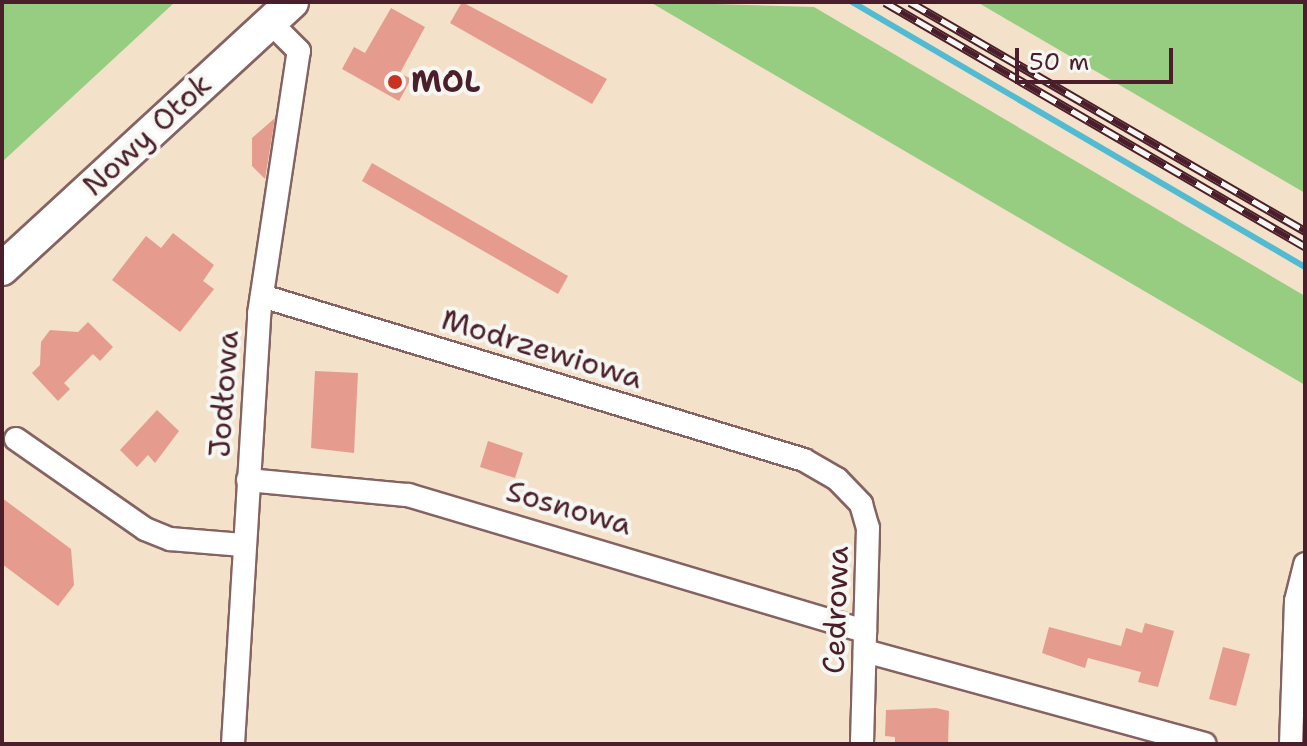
<!DOCTYPE html>
<meta charset="utf-8">
<style>
body{margin:0}
#map{position:relative;width:1307px;height:746px;overflow:hidden;background:#f3e1c9;font-family:"Shantell Sans",sans-serif}
div>[style]{position:absolute}
[style*='--x']{left:calc(var(--x)*1px);top:calc(var(--y)*1px);width:calc(var(--w)*1px);rotate:calc(var(--a)*1deg)}
.green>*{inset:0;background:#96cd80}
.stream>*{height:6px;margin:-3px;padding:0 3px;transform-origin:3px;border-radius:3px;background:#53bbd1}
.building>*{inset:0;background:#e59b8e}
.roads{filter:drop-shadow(2px 0 #856362) drop-shadow(-2px 0 #856362) drop-shadow(0 2px #856362) drop-shadow(0 -2px #856362)}
.minor>*{height:22px;margin:-11px;padding:0 11px;transform-origin:11px;border-radius:11px;background:#fff}
.secondary>*{height:32px;margin:-16px;padding:0 16px;transform-origin:16px;border-radius:16px;background:#fff}
.rail>*{height:9px;margin-top:-4.5px;transform-origin:0;background:repeating-linear-gradient(90deg,#f6f6f2 0 18px,#4a1f2b 0 36px);box-sizing:border-box;border-block:2px solid #4a1f2b}
.dots>*{width:22px;height:22px;translate:-50% -50%;box-sizing:border-box;border:4px solid #f6f6f2;border-radius:50%}
span{translate:-50% -50%;white-space:nowrap;text-align:center;line-height:1.15;-webkit-text-stroke:8px #f6f6f2;paint-order:stroke}
.poi-label{font-size:30px;color:#4a1f2b;font-weight:700}
.left{translate:0 -50%;text-align:left}
.street-label{font-size:30px;color:#4a1f2b}
.frame{position:absolute;inset:0;border:4px solid #4a1f2b;pointer-events:none}
.scale{position:absolute;left:1015px;top:48px;width:158px;height:36px;box-sizing:border-box;border:4px solid #4a1f2b;border-top:0;padding-left:10px;font-size:24px;line-height:28px;white-space:nowrap;color:#4a1f2b;-webkit-text-stroke:6px #f6f6f2;paint-order:stroke}
</style>
<div id="map">
<div class="green">
<div style="clip-path:polygon(2px 2px,175px 2px,2px 162px)"></div>
<div style="clip-path:polygon(650px 2px,814px 7px,1305px 296px,1305px 385px)"></div>
<div style="clip-path:polygon(977px 2px,1305px 2px,1305px 193px)"></div>
</div>
<div class="stream">
<div style="--x:852;--y:2;--w:525;--a:30.33"></div>
</div>
<div class="building">
<div style="clip-path:polygon(462px 2px,607px 79px,592px 104px,450px 23px)"></div>
<div style="clip-path:polygon(391px 8px,425px 27px,400px 73px,411px 79px,399px 101px,342px 69px,354px 47px,365px 53px)"></div>
<div style="clip-path:polygon(275px 118px,265px 179px,252px 166px,252px 138px)"></div>
<div style="clip-path:polygon(372px 163px,568px 276px,558px 294px,362px 181px)"></div>
<div style="clip-path:polygon(173px 233px,214px 265px,203px 281px,214px 289px,180px 332px,112px 280px,146px 236px,161px 248px)"></div>
<div style="clip-path:polygon(88px 322px,113px 347px,100px 361px,93px 354px,64px 383px,70px 389px,58px 401px,32px 373px,40px 365px,41px 342px,50px 330px,78px 332px)"></div>
<div style="clip-path:polygon(315px 371px,358px 373px,354px 453px,311px 448px)"></div>
<div style="clip-path:polygon(157px 410px,179px 431px,155px 463px,148px 455px,137px 467px,120px 450px)"></div>
<div style="clip-path:polygon(488px 441px,523px 453px,515px 478px,480px 467px)"></div>
<div style="clip-path:polygon(2px 498px,71px 549px,74px 585px,58px 606px,2px 564px)"></div>
<div style="clip-path:polygon(1145px 623px,1174px 631px,1158px 687px,1138px 682px,1141px 672px,1088px 658px,1085px 668px,1042px 653px,1049px 627px,1121px 646px,1126px 628px,1142px 633px)"></div>
<div style="clip-path:polygon(1223px 647px,1250px 654px,1236px 706px,1209px 699px)"></div>
<div style="clip-path:polygon(936px 708px,949px 711px,948px 744px,895px 744px,895px 737px,885px 736px,886px 710px)"></div>
</div>
<div class="roads">
<div class="minor">
<div style="--x:262;--y:296;--w:566;--a:16.83"></div>
<div style="--x:804;--y:460;--w:38;--a:30"></div>
<div style="--x:837;--y:479;--w:35;--a:46"></div>
<div style="--x:861;--y:504;--w:25;--a:74"></div>
<div style="--x:868;--y:528;--w:216;--a:91.6"></div>
<div style="--x:16;--y:439;--w:157;--a:34.9"></div>
<div style="--x:145;--y:529;--w:27;--a:22"></div>
<div style="--x:170;--y:539;--w:73;--a:4.7"></div>
<div style="--x:248;--y:480;--w:161;--a:5.4"></div>
<div style="--x:408;--y:495;--w:477;--a:16.6"></div>
<div style="--x:865;--y:651;--w:352;--a:15.3"></div>
<div style="--x:233;--y:744;--w:431;--a:-86.5"></div>
<div style="--x:259;--y:314;--w:266;--a:-81.4"></div>
<div style="--x:299;--y:51;--w:41;--a:-135"></div>
<div style="--x:1291;--y:744;--w:143;--a:-88"></div>
<div style="--x:1296;--y:601;--w:38;--a:-76"></div>
</div>
<div class="secondary">
<div style="--x:2;--y:269;--w:394;--a:-42.6"></div>
</div>
</div>
<div class="rail">
<div style="--x:885;--y:2;--w:486;--a:30.2"></div>
<div style="--x:910;--y:2;--w:457;--a:30.1"></div>
</div>
<div class="dots">
<div style="left:395px;top:82px;background:#c8321e"></div>
</div>
<div class="poi-label">
<span class="left" style="left:411px;top:82px">MOL</span>
</div>
<div class="street-label">
<span style="left:147px;top:135px;rotate:-43deg">Nowy Otok</span>
<span style="left:542px;top:349px;rotate:17deg">Modrzewiowa</span>
<span style="left:224px;top:394px;rotate:-86deg">Jodłowa</span>
<span style="left:569px;top:508px;rotate:16deg">Sosnowa</span>
<span style="left:836px;top:610px;rotate:-88deg">Cedrowa</span>
</div>
<div class="frame"></div>
<div class="scale">50 m</div>
</div>
